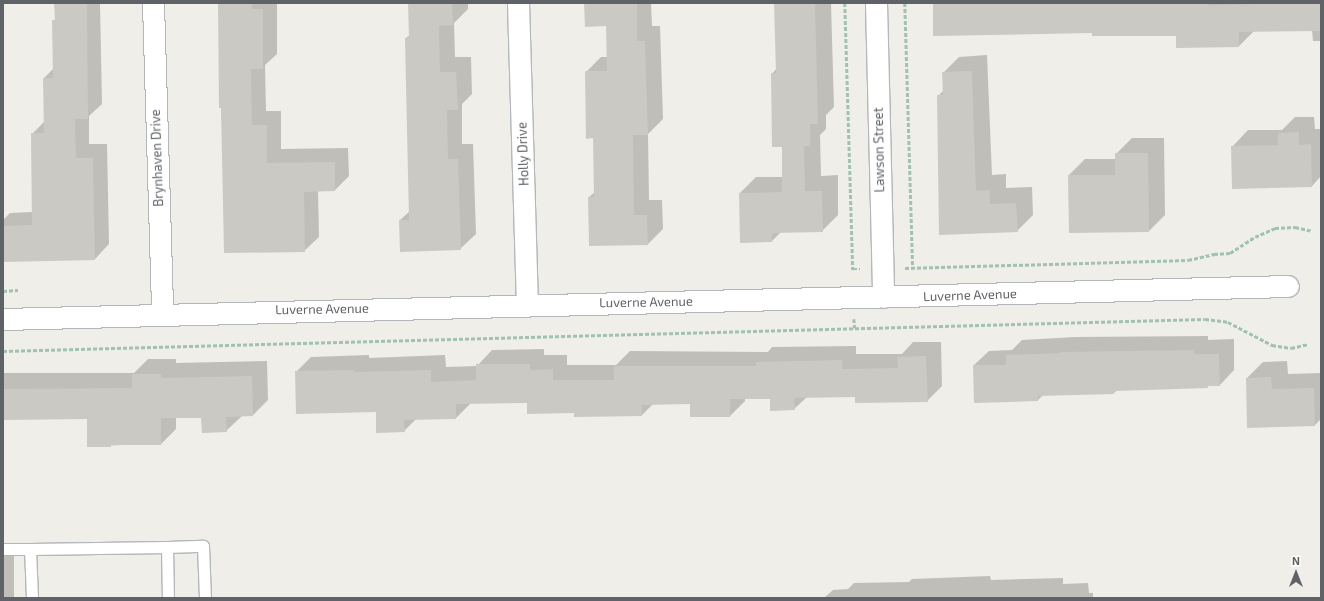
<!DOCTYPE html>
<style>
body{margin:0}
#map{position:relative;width:1324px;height:601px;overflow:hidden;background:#efeee8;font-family:"Exo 2",sans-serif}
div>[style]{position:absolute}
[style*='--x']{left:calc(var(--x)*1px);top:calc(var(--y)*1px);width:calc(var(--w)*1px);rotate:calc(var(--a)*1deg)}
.shadow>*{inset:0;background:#0003}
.building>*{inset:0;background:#cbc9c4}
.path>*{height:2.5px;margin-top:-1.25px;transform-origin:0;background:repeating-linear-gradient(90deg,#a1c3ad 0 4px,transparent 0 6px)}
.roads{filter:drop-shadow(1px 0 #b4b7ba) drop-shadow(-1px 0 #b4b7ba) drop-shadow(0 1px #b4b7ba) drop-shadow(0 -1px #b4b7ba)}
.lane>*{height:11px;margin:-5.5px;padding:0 5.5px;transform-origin:5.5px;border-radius:5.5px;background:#fff}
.street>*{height:21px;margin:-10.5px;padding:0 10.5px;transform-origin:10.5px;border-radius:10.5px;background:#fff}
span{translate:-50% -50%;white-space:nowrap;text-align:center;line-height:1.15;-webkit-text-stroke:4px #fff;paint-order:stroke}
.street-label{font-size:13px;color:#5f6266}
.frame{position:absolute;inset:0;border:4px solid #5f6266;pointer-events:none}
.north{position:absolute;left:1276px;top:553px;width:40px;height:40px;-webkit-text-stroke:3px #fff;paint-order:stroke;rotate:0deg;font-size:11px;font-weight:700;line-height:16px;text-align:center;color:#5f6266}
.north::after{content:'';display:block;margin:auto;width:14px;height:18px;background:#5f6266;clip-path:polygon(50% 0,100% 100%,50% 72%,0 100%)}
</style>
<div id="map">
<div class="shadow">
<div style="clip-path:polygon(55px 3px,100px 3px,102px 104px,89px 116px,89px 144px,107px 144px,109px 244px,95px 259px,3px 261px,3px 220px,10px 213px,33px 212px,32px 134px,44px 122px,44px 78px,54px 68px,53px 21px,56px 18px)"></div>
<div style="clip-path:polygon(219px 3px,277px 3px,277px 54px,265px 65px,266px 111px,281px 111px,281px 149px,348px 148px,349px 176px,335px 190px,318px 190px,319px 237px,304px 251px,225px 252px)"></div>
<div style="clip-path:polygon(409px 3px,468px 3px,468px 9px,454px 23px,455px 57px,471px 57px,472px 94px,462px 104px,462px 144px,473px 144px,476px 234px,460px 249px,400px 220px,410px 211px,406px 38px,410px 35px)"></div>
<div style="clip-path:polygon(585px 3px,651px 3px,652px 26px,660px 26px,663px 119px,648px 134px,649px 200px,662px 200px,663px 229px,648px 244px,589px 197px,595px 192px,594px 137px,586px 72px,601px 57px,608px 57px,607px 25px)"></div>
<div style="clip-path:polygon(776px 3px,831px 3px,834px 107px,826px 115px,826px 129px,820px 135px,821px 176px,838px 175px,838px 215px,822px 231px,781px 232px,772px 241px,740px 193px,756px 177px,783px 177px,783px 146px,772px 74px,777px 68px)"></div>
<div style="clip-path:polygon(934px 3px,1321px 3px,1321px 41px,1313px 41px,1312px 30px,1254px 31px,1239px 46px,1177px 35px,1093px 32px)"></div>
<div style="clip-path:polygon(987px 55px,992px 175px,1006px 174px,1006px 188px,1032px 187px,1033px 215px,1017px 231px,940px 234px,938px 96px,944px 90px,943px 73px,959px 57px)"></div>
<div style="clip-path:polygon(1295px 117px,1314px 117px,1315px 129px,1321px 129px,1321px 176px,1312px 186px,1232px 147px,1248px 130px,1282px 130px)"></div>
<div style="clip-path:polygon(1132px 138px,1164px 138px,1165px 215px,1149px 231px,1069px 175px,1085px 159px,1116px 159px,1116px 154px)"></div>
<div style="clip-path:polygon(1208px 336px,1208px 340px,1234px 339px,1234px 370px,1220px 385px,1210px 385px,1207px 387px,1117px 390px,1114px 393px,1043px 395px,1038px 400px,974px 365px,989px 351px,1012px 350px,1022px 340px,1075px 337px)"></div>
<div style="clip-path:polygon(913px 342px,941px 342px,942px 386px,927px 401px,856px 396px,807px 397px,794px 409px,771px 398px,745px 398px,745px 401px,730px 416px,691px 403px,653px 404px,642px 415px,574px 412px,528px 402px,471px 403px,456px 418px,416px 419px,404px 431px,377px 411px,296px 372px,311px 357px,369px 355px,369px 358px,445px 355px,446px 367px,477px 366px,492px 350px,544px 349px,544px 355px,567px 355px,567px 365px,616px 365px,630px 351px,768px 352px,772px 347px,856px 346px,856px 354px,902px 354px)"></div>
<div style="clip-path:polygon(148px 359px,176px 359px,176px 363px,267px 361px,268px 400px,253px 415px,242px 416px,226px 431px,202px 417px,176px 417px,176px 429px,161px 444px,88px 446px,88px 418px,3px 419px,3px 373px,134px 373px)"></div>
<div style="clip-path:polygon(1287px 361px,1288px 374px,1321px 373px,1321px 419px,1315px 425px,1247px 378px,1263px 362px)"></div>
<div style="clip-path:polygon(3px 554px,14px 554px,14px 598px,3px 598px)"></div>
<div style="clip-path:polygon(990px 576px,991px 580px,1063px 578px,1063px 584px,1088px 583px,1089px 593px,1093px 593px,1093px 598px,824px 598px,833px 590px,848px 589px,854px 583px,909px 582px,912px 579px)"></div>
<div style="clip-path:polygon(651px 597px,651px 598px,622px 598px)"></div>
</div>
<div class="building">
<div style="clip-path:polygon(54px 3px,87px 3px,88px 119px,75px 119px,76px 158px,93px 158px,95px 260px,3px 262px,3px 226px,32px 225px,31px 133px,44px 133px,43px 78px,53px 78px,52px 20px,55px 20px)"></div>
<div style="clip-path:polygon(218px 3px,252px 3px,252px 9px,263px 9px,263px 69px,251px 69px,252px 125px,267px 125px,267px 163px,335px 162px,335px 191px,304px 192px,305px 252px,224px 253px,221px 108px,219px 108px)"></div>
<div style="clip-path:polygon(408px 3px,452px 3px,453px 25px,439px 26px,440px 72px,456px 72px,458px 110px,447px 110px,448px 159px,458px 159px,461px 250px,400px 252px,399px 220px,409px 220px,405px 38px,409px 38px)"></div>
<div style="clip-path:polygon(584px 3px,637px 3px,637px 41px,645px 41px,648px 135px,633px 135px,634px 215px,647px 215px,648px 245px,589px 246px,588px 197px,594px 197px,593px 138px,586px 139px,585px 71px,607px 71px,606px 26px,585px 27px)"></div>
<div style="clip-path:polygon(774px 3px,815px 3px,818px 124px,810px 124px,810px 146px,804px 146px,805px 191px,822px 191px,823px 232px,772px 233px,772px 242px,740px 243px,739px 193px,782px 192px,782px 147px,772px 147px,771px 73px,776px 73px)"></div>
<div style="clip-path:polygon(933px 3px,1208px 3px,1208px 5px,1321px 3px,1321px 31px,1239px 32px,1239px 47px,1176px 48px,1176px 36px,1092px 36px,1092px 33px,933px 36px)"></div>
<div style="clip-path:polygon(972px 71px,976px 191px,990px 190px,990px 204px,1016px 203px,1018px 232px,939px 235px,937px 95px,943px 95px,942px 72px)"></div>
<div style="clip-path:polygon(1299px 132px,1299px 145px,1311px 144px,1312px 187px,1232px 189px,1231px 146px,1278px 145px,1278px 133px)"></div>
<div style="clip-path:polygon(1115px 153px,1148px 153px,1149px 232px,1069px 233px,1068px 175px,1115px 175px)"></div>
<div style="clip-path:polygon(1194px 350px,1194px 354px,1219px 354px,1220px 386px,1208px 386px,1208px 388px,1114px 391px,1114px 394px,1038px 396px,1038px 401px,974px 403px,973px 365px,1006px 365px,1006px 355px,1060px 353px,1060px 352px)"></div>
<div style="clip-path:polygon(926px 356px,928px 402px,855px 403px,855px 397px,794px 398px,795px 410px,770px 411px,770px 399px,730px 399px,730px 417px,690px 417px,690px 404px,642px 405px,642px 416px,574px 417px,574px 413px,527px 414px,527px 403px,456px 404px,456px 419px,404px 420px,405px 432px,376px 433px,376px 412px,296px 414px,295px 371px,354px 370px,354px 372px,431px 370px,431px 382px,476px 380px,476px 364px,530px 364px,530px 370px,553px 369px,553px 380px,614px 380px,614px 366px,756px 366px,756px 362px,842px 360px,842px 369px,898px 368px,897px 357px)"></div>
<div style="clip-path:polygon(132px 374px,161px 374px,161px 378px,252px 376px,253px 416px,226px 417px,227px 432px,202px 433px,201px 418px,161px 418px,161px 445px,111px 445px,111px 447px,87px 447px,87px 419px,3px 420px,3px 389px,132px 388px)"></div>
<div style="clip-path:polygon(1271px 377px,1272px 389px,1314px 388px,1315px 426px,1247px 428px,1246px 378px)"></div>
</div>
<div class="path">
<div style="--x:845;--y:3;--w:267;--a:88.3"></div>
<div style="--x:905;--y:3;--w:264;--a:88.3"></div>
<div style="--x:905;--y:268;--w:283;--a:-1.6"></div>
<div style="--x:1188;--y:260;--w:27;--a:-13"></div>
<div style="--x:1214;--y:254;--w:16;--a:-4"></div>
<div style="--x:1230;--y:253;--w:30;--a:-33"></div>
<div style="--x:1255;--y:237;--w:22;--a:-24"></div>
<div style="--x:1275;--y:228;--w:20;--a:-3"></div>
<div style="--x:1295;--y:227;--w:17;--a:13"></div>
<div style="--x:853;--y:269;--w:7;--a:0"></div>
<div style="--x:3;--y:291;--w:15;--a:-4"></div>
<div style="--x:854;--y:319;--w:9;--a:84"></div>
<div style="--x:3;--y:351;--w:1202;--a:-1.52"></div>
<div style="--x:1205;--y:319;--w:23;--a:7"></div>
<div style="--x:1228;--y:322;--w:50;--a:27.6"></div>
<div style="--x:1272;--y:345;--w:19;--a:9"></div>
<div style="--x:1291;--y:348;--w:17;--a:-13"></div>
</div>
<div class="roads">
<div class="lane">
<div style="--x:167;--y:547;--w:36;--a:-2"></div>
<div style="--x:203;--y:546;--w:52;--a:87.8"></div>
<div style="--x:3;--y:549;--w:27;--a:0"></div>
<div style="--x:32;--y:598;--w:49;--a:-92.3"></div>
<div style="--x:30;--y:549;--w:137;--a:-0.8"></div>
<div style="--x:167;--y:547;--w:51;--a:88.9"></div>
</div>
<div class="street">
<div style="--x:153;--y:3;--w:310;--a:88.3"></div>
<div style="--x:518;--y:3;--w:301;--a:88.3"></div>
<div style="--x:876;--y:3;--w:294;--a:88.6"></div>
<div style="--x:3;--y:319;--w:1285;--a:-1.47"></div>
</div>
</div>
<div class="street-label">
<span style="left:879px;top:150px;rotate:-91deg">Lawson Street</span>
<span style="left:523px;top:154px;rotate:-92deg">Holly Drive</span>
<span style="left:157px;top:158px;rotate:-92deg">Brynhaven Drive</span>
<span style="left:970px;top:295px;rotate:-2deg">Luverne Avenue</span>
<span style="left:646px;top:302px;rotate:-1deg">Luverne Avenue</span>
<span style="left:322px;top:309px;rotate:-1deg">Luverne Avenue</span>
</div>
<div class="frame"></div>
<div class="north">N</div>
</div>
